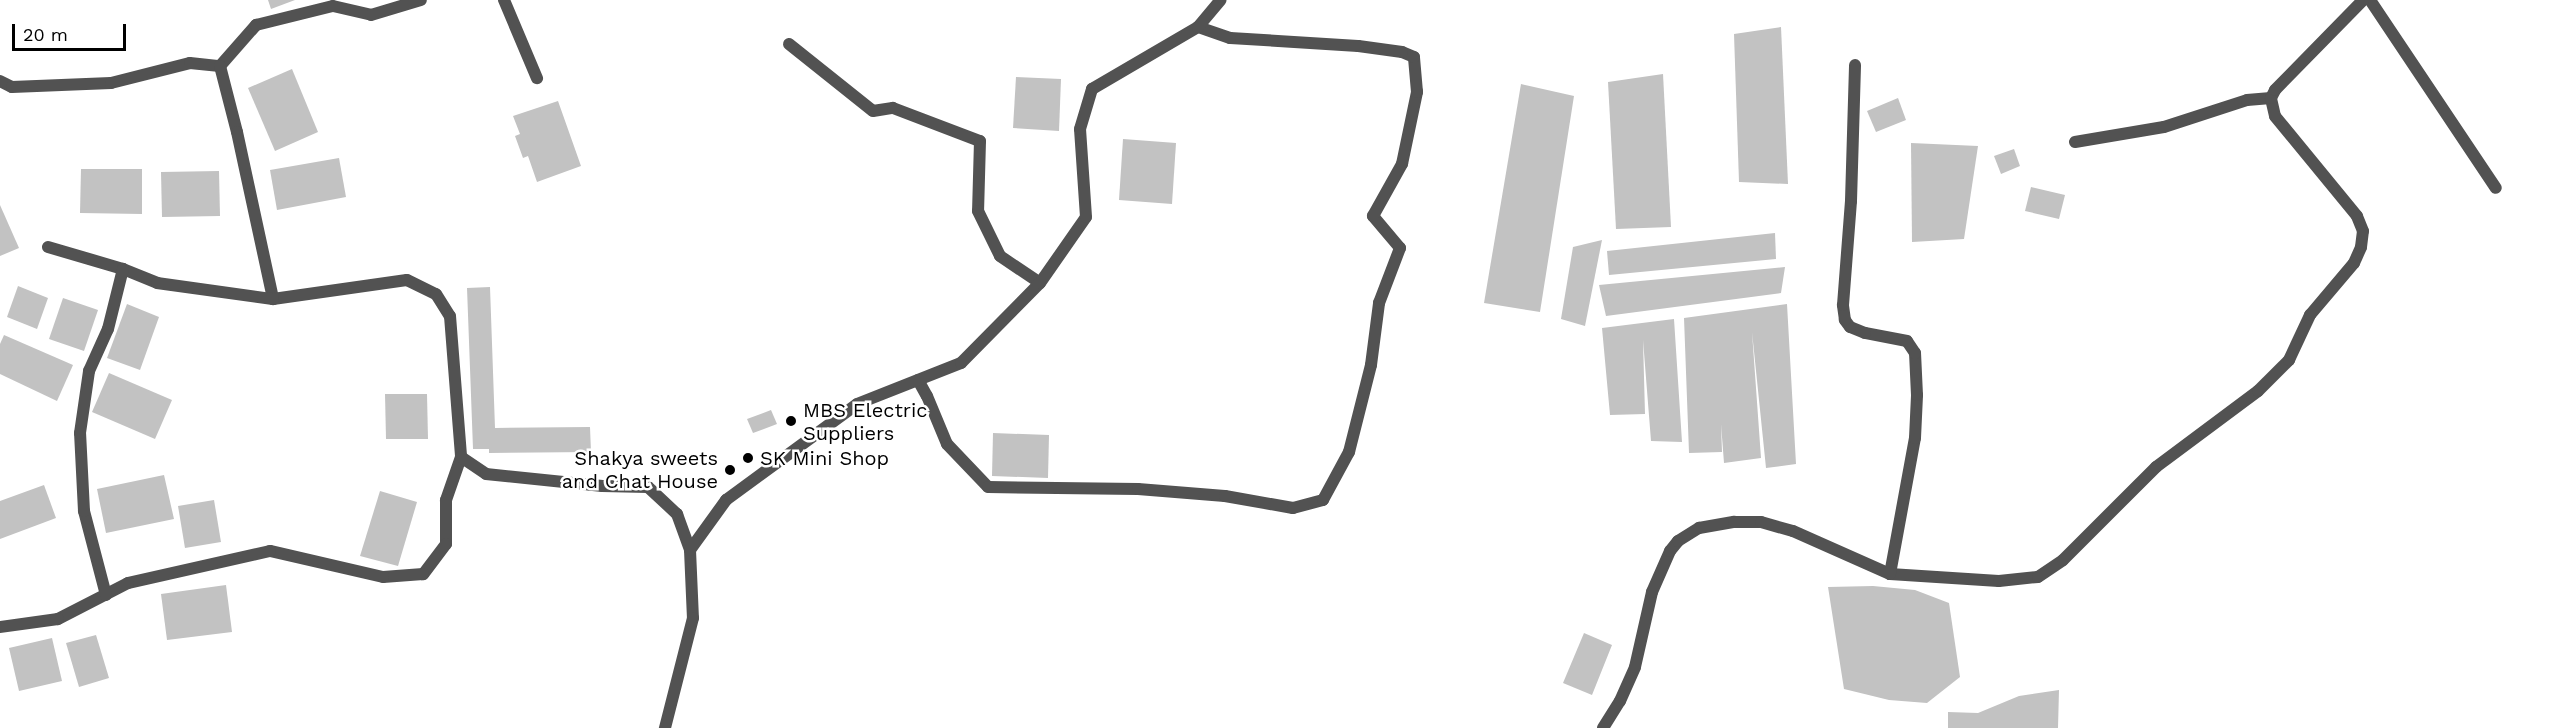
<!DOCTYPE html>
<style>
body{margin:0}
#map{position:relative;width:2565px;height:728px;overflow:hidden;background:#fff;font-family:"Work Sans",sans-serif}
div>[style]{position:absolute}
[style*='--x']{left:calc(var(--x)*1px);top:calc(var(--y)*1px);width:calc(var(--w)*1px);rotate:calc(var(--a)*1deg)}
.building>*{inset:0;background:#c2c2c2}
.service>*{height:12px;margin:-6px;padding:0 6px;transform-origin:6px;border-radius:6px;background:#525252}
.minor>*{height:12px;margin:-6px;padding:0 6px;transform-origin:6px;border-radius:6px;background:#525252}
.dots>*{width:16px;height:16px;translate:-50% -50%;box-sizing:border-box;border:3px solid #fff;border-radius:50%}
span{translate:-50% -50%;white-space:nowrap;text-align:center;line-height:1.15;-webkit-text-stroke:5px #fff;paint-order:stroke}
.poi-label{font-size:20px;color:#000}
.left{translate:0 -50%;text-align:left}
.right{translate:-100% -50%;text-align:right}
.scale{position:absolute;left:12px;top:24px;width:114px;height:27px;box-sizing:border-box;border:3px solid #000;border-top:0;padding-left:8px;font-size:18px;line-height:21px;white-space:nowrap;color:#000;-webkit-text-stroke:4px #fff;paint-order:stroke}
</style>
<div id="map">
<div class="building">
<div style="clip-path:polygon(268px 0,295px 0,271px 9px)"></div>
<div style="clip-path:polygon(1781px 27px,1788px 184px,1739px 182px,1734px 34px)"></div>
<div style="clip-path:polygon(292px 69px,318px 132px,275px 151px,248px 88px)"></div>
<div style="clip-path:polygon(1663px 74px,1671px 227px,1616px 229px,1608px 82px)"></div>
<div style="clip-path:polygon(1016px 77px,1061px 79px,1059px 131px,1013px 128px)"></div>
<div style="clip-path:polygon(1521px 84px,1574px 96px,1540px 312px,1484px 303px)"></div>
<div style="clip-path:polygon(1898px 98px,1906px 120px,1876px 132px,1867px 111px)"></div>
<div style="clip-path:polygon(558px 101px,581px 166px,537px 182px,528px 156px,523px 158px,515px 136px,520px 134px,513px 116px)"></div>
<div style="clip-path:polygon(1123px 139px,1176px 143px,1172px 204px,1119px 200px)"></div>
<div style="clip-path:polygon(1911px 143px,1978px 146px,1964px 239px,1912px 242px)"></div>
<div style="clip-path:polygon(2014px 149px,2020px 166px,2001px 174px,1994px 156px)"></div>
<div style="clip-path:polygon(339px 158px,346px 197px,277px 210px,270px 170px)"></div>
<div style="clip-path:polygon(81px 169px,142px 169px,142px 214px,80px 213px)"></div>
<div style="clip-path:polygon(219px 171px,220px 216px,162px 217px,161px 172px)"></div>
<div style="clip-path:polygon(2031px 187px,2065px 195px,2059px 219px,2025px 211px)"></div>
<div style="clip-path:polygon(0 205px,19px 248px,0 256px)"></div>
<div style="clip-path:polygon(1775px 233px,1776px 259px,1609px 275px,1607px 251px)"></div>
<div style="clip-path:polygon(1602px 240px,1585px 326px,1561px 319px,1573px 247px)"></div>
<div style="clip-path:polygon(1785px 267px,1781px 293px,1606px 316px,1599px 285px)"></div>
<div style="clip-path:polygon(18px 286px,48px 298px,37px 329px,7px 317px)"></div>
<div style="clip-path:polygon(490px 287px,495px 428px,590px 427px,591px 452px,489px 453px,489px 449px,473px 449px,467px 288px)"></div>
<div style="clip-path:polygon(63px 298px,98px 310px,84px 351px,49px 339px)"></div>
<div style="clip-path:polygon(127px 304px,159px 317px,140px 370px,107px 358px)"></div>
<div style="clip-path:polygon(1787px 304px,1796px 464px,1766px 468px,1752px 332px,1761px 458px,1724px 463px,1721px 424px,1722px 452px,1689px 453px,1684px 318px)"></div>
<div style="clip-path:polygon(1674px 319px,1682px 442px,1651px 441px,1643px 340px,1645px 414px,1610px 415px,1602px 328px)"></div>
<div style="clip-path:polygon(4px 335px,73px 365px,57px 401px,0 374px,0 344px)"></div>
<div style="clip-path:polygon(109px 373px,172px 400px,155px 439px,92px 412px)"></div>
<div style="clip-path:polygon(385px 394px,427px 394px,428px 439px,386px 439px)"></div>
<div style="clip-path:polygon(771px 410px,777px 424px,753px 433px,747px 419px)"></div>
<div style="clip-path:polygon(993px 433px,1049px 435px,1048px 478px,992px 476px)"></div>
<div style="clip-path:polygon(164px 475px,174px 519px,106px 533px,97px 489px)"></div>
<div style="clip-path:polygon(44px 485px,56px 518px,0 539px,0 501px)"></div>
<div style="clip-path:polygon(380px 491px,417px 502px,398px 566px,360px 556px)"></div>
<div style="clip-path:polygon(214px 500px,221px 542px,185px 548px,178px 506px)"></div>
<div style="clip-path:polygon(226px 585px,232px 632px,167px 640px,161px 594px)"></div>
<div style="clip-path:polygon(1873px 586px,1915px 590px,1949px 603px,1960px 677px,1927px 703px,1889px 700px,1844px 689px,1828px 587px)"></div>
<div style="clip-path:polygon(1584px 633px,1612px 645px,1592px 695px,1563px 683px)"></div>
<div style="clip-path:polygon(96px 635px,109px 678px,79px 687px,66px 643px)"></div>
<div style="clip-path:polygon(52px 638px,62px 681px,19px 691px,9px 648px)"></div>
<div style="clip-path:polygon(2059px 690px,2058px 728px,1948px 728px,1948px 712px,1978px 713px,2019px 696px)"></div>
</div>
<div class="service">
<div style="--x:2075;--y:142;--w:90;--a:-9.6"></div>
<div style="--x:2164;--y:127;--w:87;--a:-18"></div>
<div style="--x:2247;--y:100;--w:24;--a:-5"></div>
</div>
<div class="minor">
<div style="--x:504;--y:0;--w:85;--a:67.1"></div>
<div style="--x:2370;--y:0;--w:226;--a:56.2"></div>
<div style="--x:789;--y:44;--w:107;--a:38.6"></div>
<div style="--x:873;--y:111;--w:20;--a:-9"></div>
<div style="--x:893;--y:108;--w:93;--a:20.8"></div>
<div style="--x:980;--y:141;--w:70;--a:91.6"></div>
<div style="--x:978;--y:211;--w:50;--a:63.9"></div>
<div style="--x:1000;--y:256;--w:48;--a:34"></div>
<div style="--x:220;--y:66;--w:55;--a:-48.7"></div>
<div style="--x:256;--y:25;--w:79;--a:-13.9"></div>
<div style="--x:333;--y:6;--w:39;--a:13"></div>
<div style="--x:371;--y:15;--w:52;--a:-16.7"></div>
<div style="--x:0;--y:81;--w:13;--a:27"></div>
<div style="--x:12;--y:87;--w:99;--a:-2.3"></div>
<div style="--x:111;--y:83;--w:81;--a:-14.2"></div>
<div style="--x:190;--y:63;--w:30;--a:6"></div>
<div style="--x:220;--y:66;--w:68;--a:75.6"></div>
<div style="--x:237;--y:132;--w:171;--a:77.8"></div>
<div style="--x:273;--y:299;--w:135;--a:-8.1"></div>
<div style="--x:407;--y:280;--w:32;--a:26"></div>
<div style="--x:436;--y:294;--w:26;--a:58"></div>
<div style="--x:450;--y:316;--w:141;--a:85.5"></div>
<div style="--x:461;--y:457;--w:46;--a:109.2"></div>
<div style="--x:446;--y:500;--w:44;--a:90"></div>
<div style="--x:446;--y:544;--w:38;--a:127"></div>
<div style="--x:423;--y:574;--w:40;--a:175.7"></div>
<div style="--x:383;--y:577;--w:116;--a:-167"></div>
<div style="--x:270;--y:551;--w:146;--a:167.3"></div>
<div style="--x:128;--y:583;--w:79;--a:152.8"></div>
<div style="--x:58;--y:619;--w:59;--a:172.1"></div>
<div style="--x:48;--y:247;--w:78;--a:16.3"></div>
<div style="--x:123;--y:269;--w:37;--a:22"></div>
<div style="--x:157;--y:283;--w:117;--a:7.9"></div>
<div style="--x:918;--y:380;--w:18;--a:61"></div>
<div style="--x:927;--y:396;--w:52;--a:67.4"></div>
<div style="--x:947;--y:444;--w:59;--a:46.4"></div>
<div style="--x:988;--y:487;--w:150;--a:0.8"></div>
<div style="--x:1138;--y:489;--w:87;--a:4.6"></div>
<div style="--x:1225;--y:496;--w:69;--a:10"></div>
<div style="--x:1293;--y:508;--w:31;--a:-15"></div>
<div style="--x:1323;--y:500;--w:55;--a:-61.6"></div>
<div style="--x:1349;--y:452;--w:90;--a:-75.8"></div>
<div style="--x:1371;--y:365;--w:63;--a:-82.6"></div>
<div style="--x:1379;--y:303;--w:59;--a:-69.1"></div>
<div style="--x:1400;--y:248;--w:42;--a:-130.2"></div>
<div style="--x:1373;--y:216;--w:60;--a:-60.9"></div>
<div style="--x:1402;--y:164;--w:74;--a:-78.2"></div>
<div style="--x:1417;--y:92;--w:35;--a:-95"></div>
<div style="--x:1414;--y:57;--w:13;--a:-157"></div>
<div style="--x:1402;--y:52;--w:44;--a:-172.2"></div>
<div style="--x:1358;--y:46;--w:128;--a:-176.4"></div>
<div style="--x:1230;--y:38;--w:34;--a:-161"></div>
<div style="--x:461;--y:457;--w:30;--a:34"></div>
<div style="--x:486;--y:474;--w:117;--a:5.9"></div>
<div style="--x:602;--y:486;--w:46;--a:1.2"></div>
<div style="--x:648;--y:487;--w:40;--a:43"></div>
<div style="--x:677;--y:514;--w:38;--a:70"></div>
<div style="--x:690;--y:550;--w:68;--a:87.5"></div>
<div style="--x:693;--y:618;--w:114;--a:104.3"></div>
<div style="--x:690;--y:550;--w:62;--a:-54.2"></div>
<div style="--x:726;--y:500;--w:162;--a:-36.2"></div>
<div style="--x:857;--y:404;--w:112;--a:-21.5"></div>
<div style="--x:961;--y:363;--w:112;--a:-45.4"></div>
<div style="--x:1040;--y:283;--w:80;--a:-55.1"></div>
<div style="--x:1086;--y:217;--w:88;--a:-93.9"></div>
<div style="--x:1080;--y:129;--w:42;--a:-73.3"></div>
<div style="--x:1092;--y:89;--w:123;--a:-30.3"></div>
<div style="--x:1198;--y:27;--w:35;--a:-50"></div>
<div style="--x:1890;--y:574;--w:109;--a:3.7"></div>
<div style="--x:1999;--y:581;--w:39;--a:-6"></div>
<div style="--x:2038;--y:577;--w:30;--a:-34"></div>
<div style="--x:2063;--y:560;--w:132;--a:-45"></div>
<div style="--x:2156;--y:467;--w:127;--a:-36.7"></div>
<div style="--x:2258;--y:391;--w:44;--a:-45"></div>
<div style="--x:2289;--y:360;--w:50;--a:-65"></div>
<div style="--x:2310;--y:315;--w:68;--a:-49.8"></div>
<div style="--x:2354;--y:263;--w:17;--a:-66"></div>
<div style="--x:2361;--y:247;--w:16;--a:-83"></div>
<div style="--x:2363;--y:231;--w:16;--a:-112"></div>
<div style="--x:2357;--y:216;--w:129;--a:-129.4"></div>
<div style="--x:2275;--y:116;--w:18;--a:-103"></div>
<div style="--x:2271;--y:98;--w:9;--a:-63"></div>
<div style="--x:2275;--y:90;--w:126;--a:-45.6"></div>
<div style="--x:106;--y:595;--w:87;--a:-104.7"></div>
<div style="--x:84;--y:511;--w:78;--a:-92.9"></div>
<div style="--x:80;--y:433;--w:63;--a:-81.7"></div>
<div style="--x:89;--y:371;--w:46;--a:-65.7"></div>
<div style="--x:108;--y:329;--w:62;--a:-76"></div>
<div style="--x:1603;--y:728;--w:32;--a:-58"></div>
<div style="--x:1620;--y:701;--w:37;--a:-66"></div>
<div style="--x:1635;--y:667;--w:77;--a:-77.2"></div>
<div style="--x:1652;--y:592;--w:45;--a:-66.3"></div>
<div style="--x:1670;--y:551;--w:13;--a:-51"></div>
<div style="--x:1678;--y:541;--w:25;--a:-32"></div>
<div style="--x:1699;--y:528;--w:36;--a:-10"></div>
<div style="--x:1734;--y:522;--w:27;--a:0"></div>
<div style="--x:1761;--y:522;--w:33;--a:16"></div>
<div style="--x:1793;--y:531;--w:106;--a:23.9"></div>
<div style="--x:1890;--y:574;--w:138;--a:-79.6"></div>
<div style="--x:1915;--y:438;--w:43;--a:-87.3"></div>
<div style="--x:1917;--y:395;--w:42;--a:-92.7"></div>
<div style="--x:1915;--y:353;--w:14;--a:-124"></div>
<div style="--x:1907;--y:341;--w:43;--a:-169.2"></div>
<div style="--x:1865;--y:333;--w:16;--a:-158"></div>
<div style="--x:1850;--y:327;--w:9;--a:-126"></div>
<div style="--x:1845;--y:320;--w:15;--a:-98"></div>
<div style="--x:1843;--y:305;--w:104;--a:-85.6"></div>
<div style="--x:1851;--y:201;--w:136;--a:-88.3"></div>
</div>
<div class="dots">
<div style="left:791px;top:421px;background:#000"></div>
<div style="left:748px;top:458px;background:#000"></div>
<div style="left:730px;top:470px;background:#000"></div>
</div>
<div class="poi-label">
<span class="left" style="left:803px;top:422px">MBS Electric<br>Suppliers</span>
<span class="right" style="left:718px;top:470px">Shakya sweets<br>and Chat House</span>
<span class="left" style="left:760px;top:458px">SK Mini Shop</span>
</div>
<div class="scale">20 m</div>
</div>
